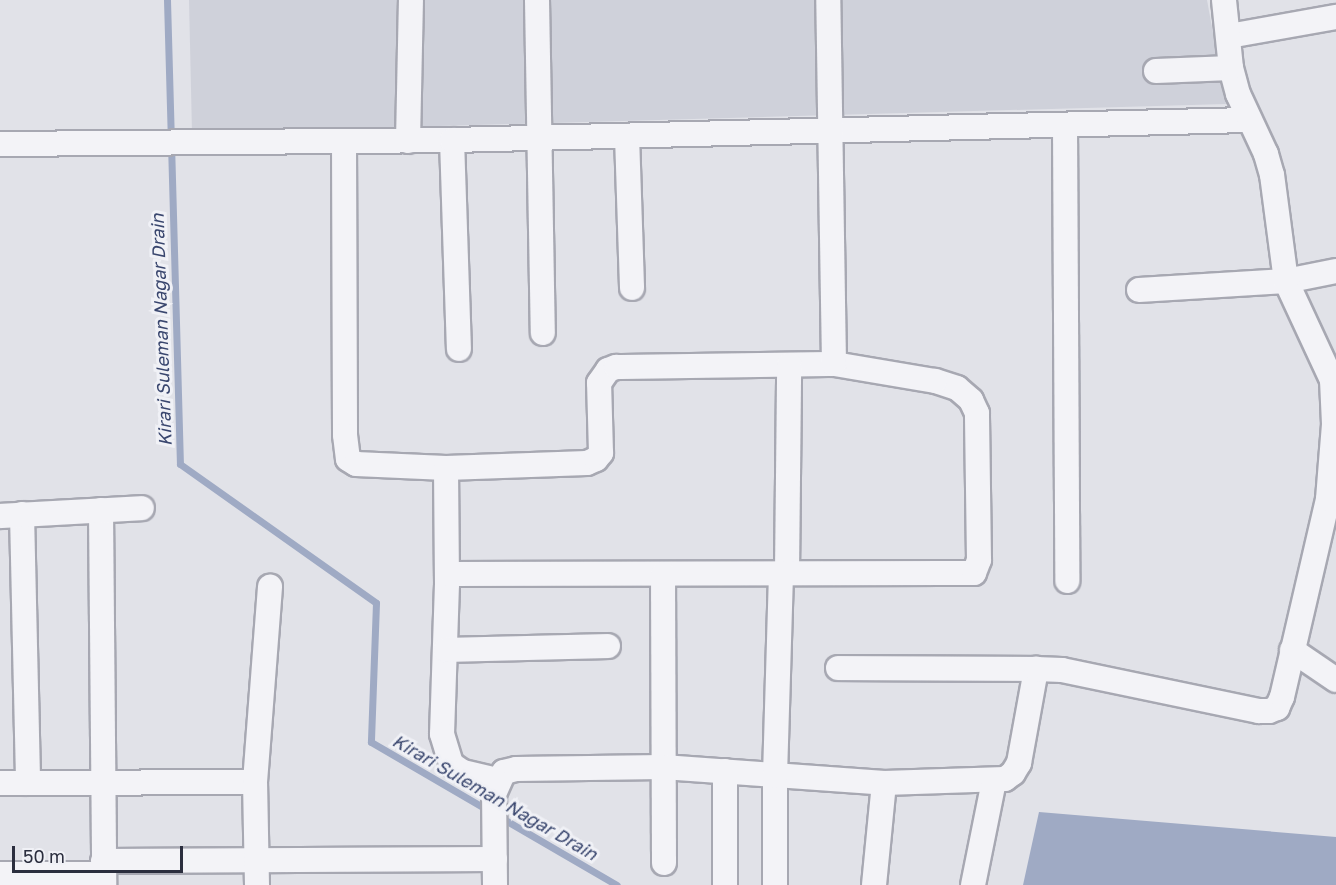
<!DOCTYPE html>
<style>
body{margin:0}
#map{position:relative;width:1336px;height:885px;overflow:hidden;background:#e1e2e8;font-family:"Golos Text",sans-serif}
div>[style]{position:absolute}
[style*='--x']{left:calc(var(--x)*1px);top:calc(var(--y)*1px);width:calc(var(--w)*1px);rotate:calc(var(--a)*1deg)}
.built>*{inset:0;background:#cfd1da}
.water>*{inset:0;background:#9faac4}
.stream>*{height:7px;margin:-3.5px;padding:0 3.5px;transform-origin:3.5px;border-radius:3.5px;background:#9faac4}
.roads{filter:drop-shadow(2px 0 #a7a8b2) drop-shadow(-2px 0 #a7a8b2) drop-shadow(0 2px #a7a8b2) drop-shadow(0 -2px #a7a8b2)}
.minor>*{height:24px;margin:-12px;padding:0 12px;transform-origin:12px;border-radius:12px;background:#f3f3f7}
span{translate:-50% -50%;white-space:nowrap;text-align:center;line-height:1.15;-webkit-text-stroke:6px #f0f1f6;paint-order:stroke}
.water-label{font-size:18px;color:#39466e;font-style:italic}
.scale{position:absolute;left:12px;top:846px;width:171px;height:27px;box-sizing:border-box;border:3px solid #2b2e3e;border-top:0;padding-left:8px;font-size:18px;line-height:21px;white-space:nowrap;color:#2b2e3e;-webkit-text-stroke:4px #f0f1f6;paint-order:stroke}
</style>
<div id="map">
<div class="built">
<div style="clip-path:polygon(189px 0,1207px 0,1226px 104px,192px 133px)"></div>
</div>
<div class="water">
<div style="clip-path:polygon(1039px 812px,1336px 837px,1336px 885px,1023px 885px)"></div>
</div>
<div class="stream">
<div style="--x:167;--y:0;--w:464;--a:88.4"></div>
<div style="--x:180;--y:464;--w:240;--a:35.3"></div>
<div style="--x:376;--y:603;--w:139;--a:92.1"></div>
<div style="--x:371;--y:742;--w:135;--a:30.2"></div>
<div style="--x:500;--y:817;--w:135;--a:30.2"></div>
</div>
<div class="roads">
<div class="minor">
<div style="--x:537;--y:0;--w:333;--a:89"></div>
<div style="--x:1229;--y:36;--w:109;--a:-10.1"></div>
<div style="--x:1156;--y:71;--w:75;--a:-2.3"></div>
<div style="--x:1065;--y:125;--w:456;--a:89.7"></div>
<div style="--x:627;--y:136;--w:152;--a:88.1"></div>
<div style="--x:452;--y:140;--w:209;--a:88.1"></div>
<div style="--x:344;--y:141;--w:294;--a:89.8"></div>
<div style="--x:345;--y:435;--w:24;--a:83"></div>
<div style="--x:348;--y:459;--w:9;--a:32"></div>
<div style="--x:356;--y:464;--w:90;--a:2.5"></div>
<div style="--x:446;--y:468;--w:141;--a:-2"></div>
<div style="--x:587;--y:463;--w:10;--a:-24"></div>
<div style="--x:596;--y:459;--w:8;--a:-50"></div>
<div style="--x:601;--y:453;--w:70;--a:-91.6"></div>
<div style="--x:599;--y:383;--w:16;--a:-55"></div>
<div style="--x:608;--y:370;--w:9;--a:-21"></div>
<div style="--x:616;--y:367;--w:218;--a:-0.8"></div>
<div style="--x:408;--y:141;--w:141;--a:-88.8"></div>
<div style="--x:0;--y:144;--w:452;--a:-0.5"></div>
<div style="--x:452;--y:140;--w:797;--a:-1.44"></div>
<div style="--x:1139;--y:290;--w:147;--a:-3.5"></div>
<div style="--x:1286;--y:281;--w:51;--a:-11.3"></div>
<div style="--x:446;--y:468;--w:116;--a:89.5"></div>
<div style="--x:447;--y:584;--w:150;--a:91.9"></div>
<div style="--x:442;--y:734;--w:31;--a:73"></div>
<div style="--x:451;--y:764;--w:14;--a:34"></div>
<div style="--x:463;--y:772;--w:36;--a:13"></div>
<div style="--x:101;--y:510;--w:375;--a:89.5"></div>
<div style="--x:22;--y:514;--w:269;--a:88.7"></div>
<div style="--x:0;--y:516;--w:142;--a:-3.2"></div>
<div style="--x:787;--y:573;--w:208;--a:-89.4"></div>
<div style="--x:447;--y:574;--w:527;--a:-0.11"></div>
<div style="--x:974;--y:573;--w:14;--a:-69"></div>
<div style="--x:979;--y:560;--w:147;--a:-90.8"></div>
<div style="--x:977;--y:413;--w:14;--a:-115"></div>
<div style="--x:971;--y:400;--w:18;--a:-139"></div>
<div style="--x:957;--y:388;--w:23;--a:-162"></div>
<div style="--x:935;--y:381;--w:102;--a:-170.4"></div>
<div style="--x:834;--y:364;--w:364;--a:-90.9"></div>
<div style="--x:663;--y:574;--w:289;--a:89.8"></div>
<div style="--x:446;--y:650;--w:162;--a:-1.4"></div>
<div style="--x:1292;--y:650;--w:53;--a:34.3"></div>
<div style="--x:838;--y:668;--w:198;--a:0.3"></div>
<div style="--x:0;--y:783;--w:255;--a:-0.2"></div>
<div style="--x:103;--y:861;--w:392;--a:-0.3"></div>
<div style="--x:0;--y:874;--w:104;--a:0"></div>
<div style="--x:257;--y:885;--w:103;--a:-91.1"></div>
<div style="--x:255;--y:782;--w:196;--a:-85.6"></div>
<div style="--x:495;--y:885;--w:91;--a:-90.6"></div>
<div style="--x:494;--y:794;--w:24;--a:-66"></div>
<div style="--x:504;--y:772;--w:12;--a:-14"></div>
<div style="--x:516;--y:769;--w:147;--a:-0.8"></div>
<div style="--x:663;--y:767;--w:222;--a:4.1"></div>
<div style="--x:884;--y:783;--w:121;--a:-1.9"></div>
<div style="--x:1005;--y:779;--w:10;--a:-37"></div>
<div style="--x:1013;--y:773;--w:12;--a:-59"></div>
<div style="--x:1019;--y:763;--w:96;--a:-79.7"></div>
<div style="--x:1036;--y:669;--w:26;--a:2"></div>
<div style="--x:1062;--y:670;--w:201;--a:11.8"></div>
<div style="--x:1259;--y:711;--w:10;--a:0"></div>
<div style="--x:1269;--y:711;--w:9;--a:-21"></div>
<div style="--x:1277;--y:708;--w:12;--a:-66"></div>
<div style="--x:1282;--y:697;--w:203;--a:-76.9"></div>
<div style="--x:1328;--y:499;--w:75;--a:-85.4"></div>
<div style="--x:1334;--y:424;--w:44;--a:-92.6"></div>
<div style="--x:1332;--y:380;--w:109;--a:-114.9"></div>
<div style="--x:1286;--y:281;--w:107;--a:-97.5"></div>
<div style="--x:1272;--y:175;--w:22;--a:-106"></div>
<div style="--x:1266;--y:154;--w:66;--a:-115"></div>
<div style="--x:1238;--y:94;--w:27;--a:-105"></div>
<div style="--x:1231;--y:68;--w:68;--a:-95.9"></div>
<div style="--x:725;--y:885;--w:114;--a:-90"></div>
<div style="--x:775;--y:885;--w:109;--a:-90"></div>
<div style="--x:775;--y:776;--w:203;--a:-88.3"></div>
<div style="--x:874;--y:885;--w:102;--a:-84.4"></div>
<div style="--x:973;--y:885;--w:106;--a:-78.6"></div>
</div>
</div>
<div class="water-label">
<span style="left:161px;top:330px;rotate:-92deg">Kirari Suleman Nagar Drain</span>
<span style="left:495px;top:797px;rotate:30deg">Kirari Suleman Nagar Drain</span>
</div>
<div class="scale">50 m</div>
</div>
